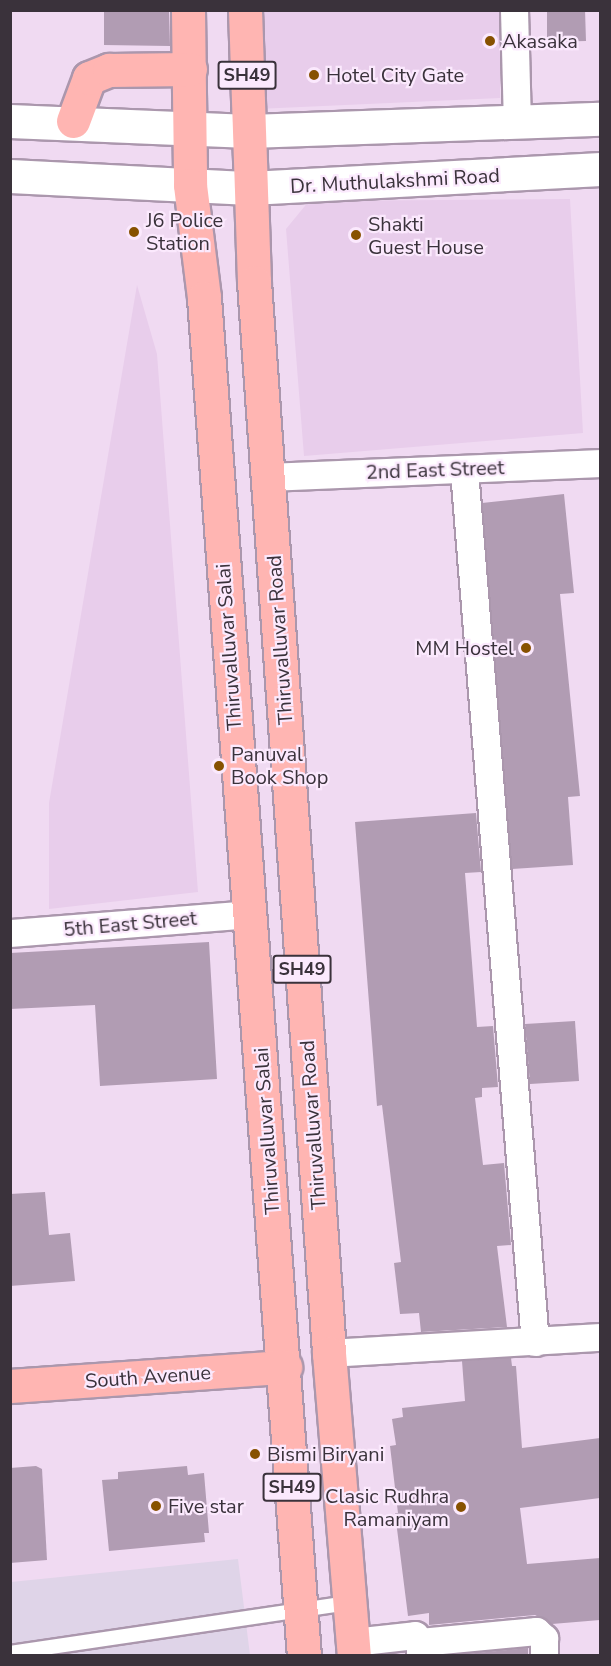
<!DOCTYPE html>
<style>
body{margin:0}
#map{position:relative;width:611px;height:1666px;overflow:hidden;background:#f0daf2;font-family:"Nunito Sans",sans-serif}
div>[style]{position:absolute}
[style*='--x']{left:calc(var(--x)*1px);top:calc(var(--y)*1px);width:calc(var(--w)*1px);rotate:calc(var(--a)*1deg)}
.built>*{inset:0;background:#e8cdeb}
.industrial>*{inset:0;background:#dfd4e8}
.building>*{inset:0;background:#b19cb3}
.roads{filter:drop-shadow(2px 0 #ab97ad) drop-shadow(-2px 0 #ab97ad) drop-shadow(0 2px #ab97ad) drop-shadow(0 -2px #ab97ad)}
.lane>*{height:14px;margin:-7px;padding:0 7px;transform-origin:7px;border-radius:7px;background:#fff}
.street>*{height:27px;margin:-13.5px;padding:0 13.5px;transform-origin:13.5px;border-radius:13.5px;background:#fff}
.secondary>*{height:33px;margin:-16.5px;padding:0 16.5px;transform-origin:16.5px;border-radius:16.5px;background:#fff}
.primary>*{height:33px;margin:-16.5px;padding:0 16.5px;transform-origin:16.5px;border-radius:16.5px;background:#ffb5b2}
.dots>*{width:16px;height:16px;translate:-50% -50%;box-sizing:border-box;border:3px solid #fbe9fd;border-radius:50%}
span{translate:-50% -50%;white-space:nowrap;text-align:center;line-height:1.15;-webkit-text-stroke:4.5px #fbe9fd;paint-order:stroke}
.shield-label span{padding:2px 4px;background:#fbe9fd;border:2px solid;border-radius:4px;-webkit-text-stroke-width:0}
.shield-label{font-size:18px;color:#3a323b;font-weight:700}
.poi-label{font-size:20px;color:#3a323b}
.left{translate:0 -50%;text-align:left}
.right{translate:-100% -50%;text-align:right}
.street-label{font-size:20px;color:#3a323b}
.frame{position:absolute;inset:0;border:12px solid #3a323b;pointer-events:none}
</style>
<div id="map">
<div class="built">
<div style="clip-path:polygon(253px 11px,500px 11px,500px 98px,257px 109px)"></div>
<div style="clip-path:polygon(570px 199px,583px 433px,304px 456px,286px 229px,309px 201px)"></div>
<div style="clip-path:polygon(137px 285px,157px 354px,198px 892px,49px 909px,49px 803px)"></div>
</div>
<div class="industrial">
<div style="clip-path:polygon(238px 1559px,250px 1655px,11px 1656px,11px 1582px)"></div>
</div>
<div class="building">
<div style="clip-path:polygon(104px 10px,169px 10px,170px 46px,104px 45px)"></div>
<div style="clip-path:polygon(547px 10px,585px 10px,586px 41px,547px 42px)"></div>
<div style="clip-path:polygon(564px 494px,574px 593px,560px 594px,580px 796px,568px 797px,573px 865px,512px 869px,482px 503px)"></div>
<div style="clip-path:polygon(476px 813px,481px 872px,465px 873px,477px 1027px,493px 1026px,498px 1087px,482px 1088px,482px 1097px,475px 1098px,483px 1165px,504px 1163px,511px 1245px,497px 1246px,507px 1327px,421px 1332px,419px 1313px,400px 1314px,394px 1263px,401px 1262px,382px 1105px,377px 1106px,355px 822px)"></div>
<div style="clip-path:polygon(209px 942px,217px 1079px,100px 1086px,95px 1005px,10px 1009px,10px 953px)"></div>
<div style="clip-path:polygon(575px 1021px,579px 1081px,530px 1084px,525px 1024px)"></div>
<div style="clip-path:polygon(45px 1192px,49px 1235px,70px 1233px,75px 1281px,10px 1286px,10px 1194px)"></div>
<div style="clip-path:polygon(511px 1358px,512px 1366px,516px 1366px,522px 1448px,600px 1438px,600px 1498px,520px 1508px,527px 1564px,600px 1558px,600px 1620px,552px 1624px,535px 1615px,429px 1625px,429px 1613px,408px 1616px,395px 1513px,398px 1513px,390px 1446px,396px 1445px,392px 1419px,403px 1417px,402px 1408px,465px 1401px,462px 1361px)"></div>
<div style="clip-path:polygon(36px 1466px,42px 1469px,47px 1560px,10px 1563px,10px 1468px)"></div>
<div style="clip-path:polygon(187px 1466px,188px 1475px,204px 1473px,209px 1533px,204px 1533px,205px 1542px,109px 1551px,102px 1480px,118px 1479px,118px 1472px)"></div>
<div style="clip-path:polygon(528px 1648px,528px 1656px,444px 1656px)"></div>
</div>
<div class="roads">
<div class="lane">
<div style="--x:10;--y:1653;--w:342;--a:-8.4"></div>
</div>
<div class="street">
<div style="--x:514;--y:10;--w:112;--a:88.5"></div>
<div style="--x:464;--y:470;--w:875;--a:85.35"></div>
<div style="--x:269;--y:477;--w:331;--a:-2.4"></div>
<div style="--x:10;--y:933;--w:241;--a:-4.5"></div>
<div style="--x:329;--y:1353;--w:271;--a:-3.4"></div>
<div style="--x:353;--y:1642;--w:62;--a:-6.4"></div>
<div style="--x:415;--y:1635;--w:9;--a:54"></div>
<div style="--x:420;--y:1642;--w:14;--a:90"></div>
<div style="--x:420;--y:1642;--w:117;--a:-5.4"></div>
<div style="--x:536;--y:1631;--w:11;--a:41"></div>
<div style="--x:544;--y:1638;--w:18;--a:90"></div>
</div>
<div class="secondary">
<div style="--x:10;--y:121;--w:239;--a:2.4"></div>
<div style="--x:249;--y:131;--w:351;--a:-2"></div>
<div style="--x:10;--y:176;--w:240;--a:2.9"></div>
<div style="--x:250;--y:188;--w:351;--a:-3.1"></div>
</div>
<div class="primary">
<div style="--x:188;--y:10;--w:175;--a:89.3"></div>
<div style="--x:190;--y:185;--w:114;--a:82.9"></div>
<div style="--x:204;--y:298;--w:1362;--a:85.79"></div>
<div style="--x:245;--y:10;--w:272;--a:88.1"></div>
<div style="--x:254;--y:282;--w:1074;--a:85.99"></div>
<div style="--x:329;--y:1353;--w:304;--a:85.3"></div>
<div style="--x:73;--y:121;--w:46;--a:-69.6"></div>
<div style="--x:89;--y:78;--w:22;--a:-22"></div>
<div style="--x:109;--y:70;--w:81;--a:-0.7"></div>
<div style="--x:10;--y:1386;--w:276;--a:-4"></div>
</div>
</div>
<div class="dots">
<div style="left:490px;top:41px;background:#875100"></div>
<div style="left:314px;top:75px;background:#875100"></div>
<div style="left:134px;top:232px;background:#875100"></div>
<div style="left:356px;top:235px;background:#875100"></div>
<div style="left:526px;top:648px;background:#875100"></div>
<div style="left:219px;top:766px;background:#875100"></div>
<div style="left:255px;top:1454px;background:#875100"></div>
<div style="left:156px;top:1506px;background:#875100"></div>
<div style="left:461px;top:1507px;background:#875100"></div>
</div>
<div class="shield-label">
<span style="left:247px;top:75px">SH49</span>
<span style="left:302px;top:969px">SH49</span>
<span style="left:292px;top:1487px">SH49</span>
</div>
<div class="poi-label">
<span class="left" style="left:502px;top:41px">Akasaka</span>
<span class="left" style="left:326px;top:75px">Hotel City Gate</span>
<span class="left" style="left:146px;top:232px">J6 Police<br>Station</span>
<span class="left" style="left:368px;top:236px">Shakti<br>Guest House</span>
<span class="right" style="left:514px;top:648px">MM Hostel</span>
<span class="left" style="left:231px;top:766px">Panuval<br>Book Shop</span>
<span class="left" style="left:267px;top:1454px">Bismi Biryani</span>
<span class="right" style="left:449px;top:1508px">Clasic Rudhra<br>Ramaniyam</span>
<span class="left" style="left:168px;top:1506px">Five star</span>
</div>
<div class="street-label">
<span style="left:395px;top:181px;rotate:-3deg">Dr. Muthulakshmi Road</span>
<span style="left:435px;top:470px;rotate:-2deg">2nd East Street</span>
<span style="left:280px;top:640px;rotate:-94deg">Thiruvalluvar Road</span>
<span style="left:229px;top:647px;rotate:-94deg">Thiruvalluvar Salai</span>
<span style="left:130px;top:924px;rotate:-5deg">5th East Street</span>
<span style="left:313px;top:1125px;rotate:-94deg">Thiruvalluvar Road</span>
<span style="left:267px;top:1131px;rotate:-94deg">Thiruvalluvar Salai</span>
<span style="left:148px;top:1377px;rotate:-4deg">South Avenue</span>
</div>
<div class="frame"></div>
</div>
